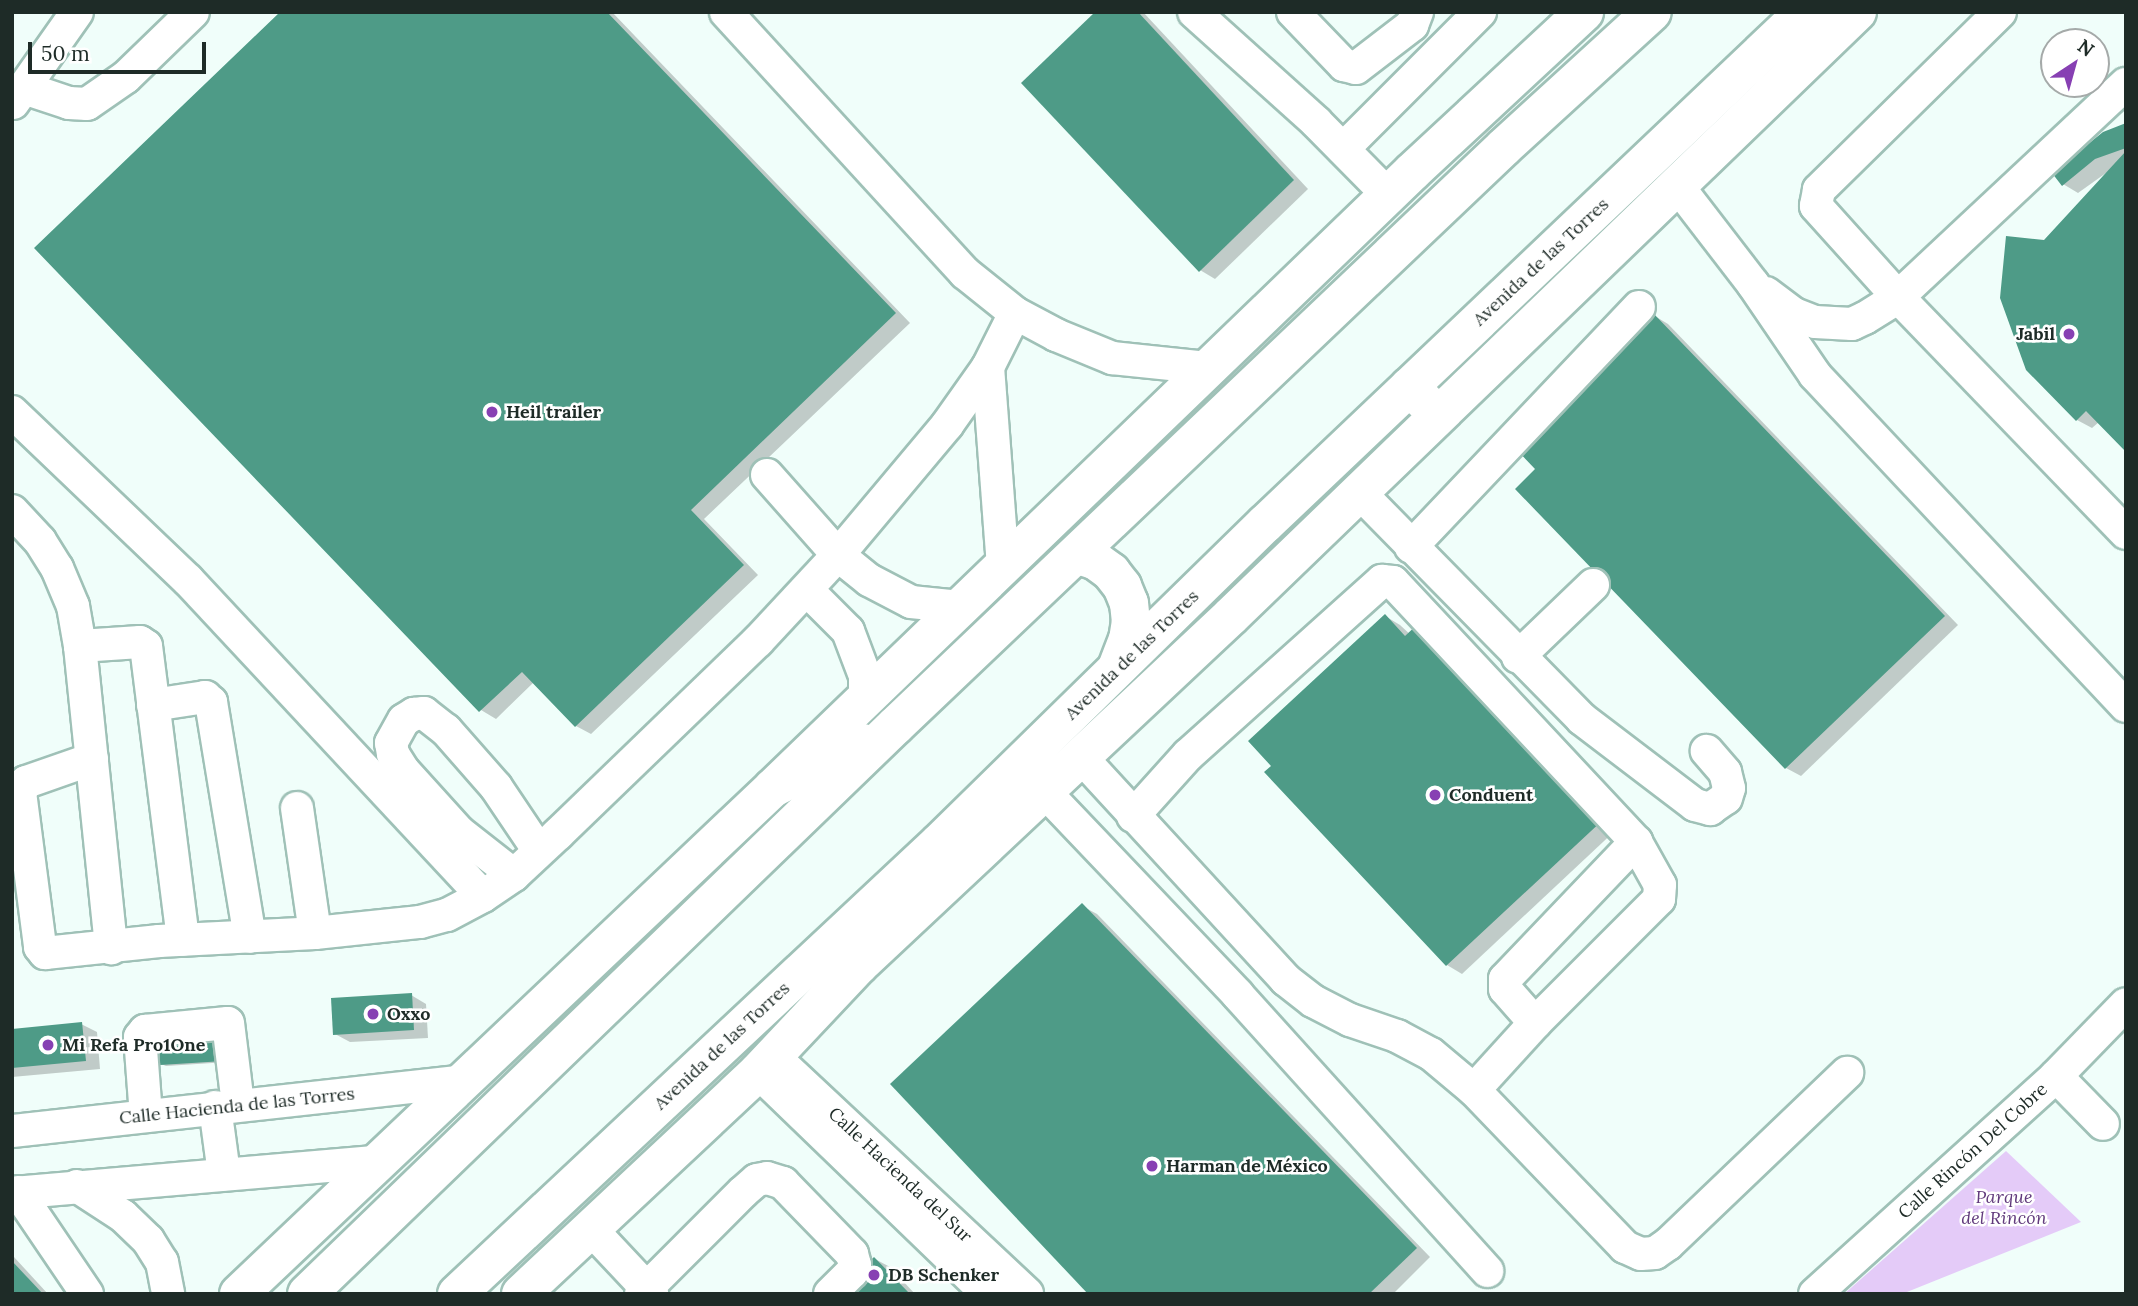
<!DOCTYPE html>
<meta charset="utf-8">
<style>
body{margin:0}
#map{position:relative;width:2138px;height:1306px;overflow:hidden;background:#f0fefa;font-family:Lora,serif}
div>[style]{position:absolute}
[style*='--x']{left:calc(var(--x)*1px);top:calc(var(--y)*1px);width:calc(var(--w)*1px);rotate:calc(var(--a)*1deg)}
.green>*{inset:0;background:#e4cbf8}
.shadow>*{inset:0;background:#0003}
.building>*{inset:0;background:#4e9b87}
.roads{filter:drop-shadow(2px 0 #9fc1b7) drop-shadow(-2px 0 #9fc1b7) drop-shadow(0 2px #9fc1b7) drop-shadow(0 -2px #9fc1b7)}
.minor>*{height:32px;margin:-16px;padding:0 16px;transform-origin:16px;border-radius:16px;background:#fff}
.major>*{height:38px;margin:-19px;padding:0 19px;transform-origin:19px;border-radius:19px;background:#fff}
.highway>*{height:38px;margin:-19px;padding:0 19px;transform-origin:19px;border-radius:19px;background:#fff}
.dots>*{width:19px;height:19px;translate:-50% -50%;box-sizing:border-box;border:4px solid #fff;border-radius:50%}
span{translate:-50% -50%;white-space:nowrap;text-align:center;line-height:1.15;-webkit-text-stroke:5px #fff;paint-order:stroke}
.street-label{font-size:18px;color:#1e2b27}
.poi-label{font-size:18px;color:#1e2b27;font-weight:700}
.right{translate:-100% -50%;text-align:right}
.left{translate:0 -50%;text-align:left}
.park-label{font-size:18px;color:#613a7c;font-style:italic}
.frame{position:absolute;inset:0;border:14px solid #1e2b27;pointer-events:none}
.north{position:absolute;left:2040px;top:28px;width:70px;height:70px;box-sizing:border-box;background:#fff;border:2px solid #a5aaa9;border-radius:50%;rotate:36deg;font-size:19px;font-weight:700;line-height:28px;text-align:center;color:#1e2b27}
.north::after{content:'';display:block;margin:auto;width:24px;height:32px;background:#8740b3;clip-path:polygon(50% 0,100% 100%,50% 72%,0 100%)}
.scale{position:absolute;left:28px;top:42px;width:178px;height:32px;box-sizing:border-box;border:4px solid #1e2b27;border-top:0;padding-left:9px;font-size:21px;line-height:24px;white-space:nowrap;color:#1e2b27;-webkit-text-stroke:5px #fff;paint-order:stroke}
</style>
<div id="map">
<div class="green">
<div style="clip-path:polygon(2006px 1151px,2081px 1222px,1902px 1294px,1844px 1294px)"></div>
</div>
<div class="shadow">
<div style="clip-path:polygon(283px 12px,612px 12px,910px 323px,704px 519px,758px 575px,591px 734px,576px 726px,534px 682px,496px 719px,481px 710px)"></div>
<div style="clip-path:polygon(1097px 12px,1143px 12px,1308px 189px,1215px 279px,1200px 270px)"></div>
<div style="clip-path:polygon(2126px 125px,2126px 450px,2099px 422px,2092px 428px,2077px 420px,2044px 242px,2113px 168px,2078px 193px,2063px 184px)"></div>
<div style="clip-path:polygon(1653px 315px,1668px 324px,1958px 625px,1801px 776px,1786px 768px,1537px 469px)"></div>
<div style="clip-path:polygon(1385px 616px,1400px 625px,1619px 827px,1462px 974px,1447px 965px)"></div>
<div style="clip-path:polygon(1082px 906px,1097px 914px,1430px 1257px,1393px 1294px,1090px 1294px)"></div>
<div style="clip-path:polygon(411px 995px,426px 1004px,428px 1038px,350px 1042px,335px 1034px)"></div>
<div style="clip-path:polygon(81px 1024px,97px 1032px,100px 1069px,12px 1077px,12px 1031px)"></div>
<div style="clip-path:polygon(160px 1044px,228px 1062px,166px 1066px,161px 1064px)"></div>
<div style="clip-path:polygon(12px 1256px,14px 1257px,48px 1294px,12px 1294px)"></div>
<div style="clip-path:polygon(875px 1259px,890px 1267px,915px 1294px,838px 1294px)"></div>
</div>
<div class="building">
<div style="clip-path:polygon(280px 12px,607px 12px,896px 313px,691px 510px,744px 565px,575px 727px,522px 672px,479px 712px,34px 248px)"></div>
<div style="clip-path:polygon(1095px 12px,1138px 12px,1294px 180px,1199px 272px,1021px 83px)"></div>
<div style="clip-path:polygon(2126px 123px,2126px 148px,2095px 159px,2062px 186px,2052px 173px,2103px 132px)"></div>
<div style="clip-path:polygon(2126px 151px,2126px 452px,2086px 411px,2076px 421px,2026px 370px,2000px 298px,2006px 236px,2044px 240px)"></div>
<div style="clip-path:polygon(1653px 313px,1945px 616px,1785px 769px,1515px 489px,1535px 469px,1514px 447px)"></div>
<div style="clip-path:polygon(1385px 614px,1405px 636px,1421px 621px,1605px 818px,1446px 966px,1264px 772px,1271px 766px,1248px 741px)"></div>
<div style="clip-path:polygon(1082px 903px,1417px 1248px,1369px 1294px,1088px 1294px,890px 1084px)"></div>
<div style="clip-path:polygon(412px 993px,414px 1030px,333px 1035px,331px 998px)"></div>
<div style="clip-path:polygon(82px 1022px,86px 1061px,12px 1068px,12px 1029px)"></div>
<div style="clip-path:polygon(223px 1038px,224px 1061px,160px 1065px,158px 1042px)"></div>
<div style="clip-path:polygon(874px 1257px,910px 1294px,836px 1294px)"></div>
<div style="clip-path:polygon(12px 1261px,43px 1294px,12px 1294px)"></div>
</div>
<div class="roads">
<div class="minor">
<div style="--x:1194;--y:12;--w:164;--a:42"></div>
<div style="--x:1316;--y:122;--w:103;--a:45.4"></div>
<div style="--x:1293;--y:12;--w:74;--a:46.1"></div>
<div style="--x:1344;--y:65;--w:12;--a:14"></div>
<div style="--x:1356;--y:68;--w:71;--a:-37.5"></div>
<div style="--x:1412;--y:25;--w:14;--a:-69"></div>
<div style="--x:2000;--y:12;--w:254;--a:135.5"></div>
<div style="--x:1819;--y:190;--w:16;--a:101"></div>
<div style="--x:1816;--y:206;--w:122;--a:48"></div>
<div style="--x:1898;--y:297;--w:328;--a:46"></div>
<div style="--x:24;--y:88;--w:47;--a:18.4"></div>
<div style="--x:69;--y:103;--w:18;--a:3"></div>
<div style="--x:87;--y:104;--w:47;--a:-34.7"></div>
<div style="--x:126;--y:77;--w:93;--a:-44.1"></div>
<div style="--x:13;--y:103;--w:111;--a:-54.9"></div>
<div style="--x:1343;--y:149;--w:194;--a:-45"></div>
<div style="--x:1676;--y:184;--w:126;--a:52.4"></div>
<div style="--x:1753;--y:284;--w:110;--a:55.7"></div>
<div style="--x:1815;--y:375;--w:454;--a:46.8"></div>
<div style="--x:1766;--y:293;--w:35;--a:37"></div>
<div style="--x:1794;--y:314;--w:22;--a:21"></div>
<div style="--x:1815;--y:322;--w:37;--a:3"></div>
<div style="--x:1852;--y:324;--w:14;--a:-25"></div>
<div style="--x:1865;--y:318;--w:39;--a:-32"></div>
<div style="--x:1898;--y:297;--w:312;--a:-43.1"></div>
<div style="--x:1015;--y:313;--w:47;--a:28.2"></div>
<div style="--x:1056;--y:335;--w:61;--a:22.3"></div>
<div style="--x:1112;--y:358;--w:98;--a:5.9"></div>
<div style="--x:988;--y:367;--w:201;--a:85.7"></div>
<div style="--x:12;--y:412;--w:243;--a:43.7"></div>
<div style="--x:188;--y:580;--w:432;--a:47"></div>
<div style="--x:767;--y:475;--w:107;--a:48.4"></div>
<div style="--x:838;--y:555;--w:40;--a:39"></div>
<div style="--x:869;--y:580;--w:47;--a:27.6"></div>
<div style="--x:911;--y:602;--w:49;--a:5.8"></div>
<div style="--x:1360;--y:493;--w:317;--a:45.5"></div>
<div style="--x:1582;--y:719;--w:142;--a:37.3"></div>
<div style="--x:1695;--y:805;--w:16;--a:15"></div>
<div style="--x:1710;--y:809;--w:19;--a:-35"></div>
<div style="--x:1726;--y:798;--w:10;--a:-73"></div>
<div style="--x:1729;--y:788;--w:16;--a:-104"></div>
<div style="--x:1725;--y:772;--w:28;--a:-131"></div>
<div style="--x:12;--y:511;--w:41;--a:47"></div>
<div style="--x:40;--y:541;--w:32;--a:58"></div>
<div style="--x:57;--y:568;--w:41;--a:67.2"></div>
<div style="--x:73;--y:606;--w:41;--a:80.1"></div>
<div style="--x:80;--y:646;--w:304;--a:84.1"></div>
<div style="--x:1411;--y:547;--w:331;--a:-46.5"></div>
<div style="--x:807;--y:590;--w:58;--a:45"></div>
<div style="--x:848;--y:631;--w:48;--a:69.3"></div>
<div style="--x:865;--y:676;--w:23;--a:90"></div>
<div style="--x:80;--y:646;--w:60;--a:-3.8"></div>
<div style="--x:140;--y:642;--w:7;--a:34"></div>
<div style="--x:146;--y:646;--w:296;--a:82.8"></div>
<div style="--x:1518;--y:657;--w:104;--a:-43.8"></div>
<div style="--x:153;--y:705;--w:53;--a:-8.7"></div>
<div style="--x:205;--y:697;--w:8;--a:40"></div>
<div style="--x:211;--y:702;--w:238;--a:80.6"></div>
<div style="--x:1081;--y:757;--w:303;--a:47.4"></div>
<div style="--x:1286;--y:980;--w:34;--a:38"></div>
<div style="--x:1313;--y:1001;--w:42;--a:27.2"></div>
<div style="--x:1350;--y:1020;--w:50;--a:18.8"></div>
<div style="--x:1397;--y:1036;--w:38;--a:28"></div>
<div style="--x:1431;--y:1054;--w:56;--a:39.9"></div>
<div style="--x:1474;--y:1090;--w:218;--a:46.1"></div>
<div style="--x:1625;--y:1247;--w:17;--a:24"></div>
<div style="--x:1641;--y:1254;--w:14;--a:-4"></div>
<div style="--x:1655;--y:1253;--w:16;--a:-35"></div>
<div style="--x:1668;--y:1244;--w:248;--a:-43.7"></div>
<div style="--x:92;--y:759;--w:70;--a:160.8"></div>
<div style="--x:26;--y:782;--w:12;--a:121"></div>
<div style="--x:20;--y:792;--w:156;--a:82.6"></div>
<div style="--x:40;--y:947;--w:8;--a:50"></div>
<div style="--x:45;--y:953;--w:115;--a:-6"></div>
<div style="--x:159;--y:941;--w:156;--a:-2.9"></div>
<div style="--x:315;--y:933;--w:106;--a:-6"></div>
<div style="--x:420;--y:922;--w:28;--a:-15"></div>
<div style="--x:447;--y:915;--w:41;--a:-27.8"></div>
<div style="--x:483;--y:896;--w:37;--a:-34"></div>
<div style="--x:514;--y:875;--w:60;--a:-43"></div>
<div style="--x:558;--y:834;--w:278;--a:-44"></div>
<div style="--x:758;--y:641;--w:117;--a:-47.1"></div>
<div style="--x:838;--y:555;--w:170;--a:-50"></div>
<div style="--x:947;--y:425;--w:71;--a:-54.7"></div>
<div style="--x:988;--y:367;--w:60;--a:-63.4"></div>
<div style="--x:1015;--y:313;--w:64;--a:-141.3"></div>
<div style="--x:965;--y:273;--w:354;--a:-132.5"></div>
<div style="--x:1045;--y:792;--w:280;--a:46.4"></div>
<div style="--x:1238;--y:995;--w:372;--a:47.9"></div>
<div style="--x:297;--y:808;--w:126;--a:81.8"></div>
<div style="--x:1133;--y:816;--w:82;--a:-48"></div>
<div style="--x:1188;--y:755;--w:261;--a:-41.9"></div>
<div style="--x:1382;--y:581;--w:11;--a:5"></div>
<div style="--x:1393;--y:582;--w:356;--a:46.9"></div>
<div style="--x:1636;--y:842;--w:49;--a:60.8"></div>
<div style="--x:1660;--y:885;--w:14;--a:94"></div>
<div style="--x:1659;--y:899;--w:175;--a:135"></div>
<div style="--x:1535;--y:1023;--w:45;--a:-131.4"></div>
<div style="--x:1505;--y:989;--w:10;--a:-90"></div>
<div style="--x:1505;--y:979;--w:190;--a:-46.3"></div>
<div style="--x:514;--y:875;--w:70;--a:-142"></div>
<div style="--x:459;--y:832;--w:84;--a:-132.1"></div>
<div style="--x:403;--y:770;--w:19;--a:-122"></div>
<div style="--x:393;--y:754;--w:11;--a:-100"></div>
<div style="--x:391;--y:743;--w:26;--a:-61"></div>
<div style="--x:404;--y:720;--w:12;--a:-31"></div>
<div style="--x:414;--y:714;--w:10;--a:-6"></div>
<div style="--x:424;--y:713;--w:28;--a:38"></div>
<div style="--x:446;--y:730;--w:76;--a:48.7"></div>
<div style="--x:496;--y:787;--w:77;--a:56.1"></div>
<div style="--x:773;--y:1056;--w:348;--a:43.1"></div>
<div style="--x:758;--y:1072;--w:320;--a:44"></div>
<div style="--x:2056;--y:1076;--w:67;--a:45.6"></div>
<div style="--x:1474;--y:1090;--w:91;--a:-47.7"></div>
<div style="--x:215;--y:1107;--w:68;--a:82.3"></div>
<div style="--x:146;--y:1116;--w:79;--a:-94.3"></div>
<div style="--x:140;--y:1037;--w:8;--a:-50"></div>
<div style="--x:145;--y:1031;--w:83;--a:-5.5"></div>
<div style="--x:228;--y:1023;--w:83;--a:83"></div>
<div style="--x:12;--y:1131;--w:453;--a:-6.3"></div>
<div style="--x:77;--y:1186;--w:55;--a:33.1"></div>
<div style="--x:123;--y:1216;--w:35;--a:44"></div>
<div style="--x:148;--y:1240;--w:26;--a:58"></div>
<div style="--x:162;--y:1262;--w:33;--a:79"></div>
<div style="--x:18;--y:1192;--w:123;--a:55.9"></div>
<div style="--x:12;--y:1193;--w:365;--a:-4.9"></div>
<div style="--x:590;--y:1228;--w:91;--a:46.8"></div>
<div style="--x:641;--y:1294;--w:144;--a:-45"></div>
<div style="--x:743;--y:1192;--w:18;--a:-41"></div>
<div style="--x:757;--y:1180;--w:10;--a:-11"></div>
<div style="--x:767;--y:1178;--w:17;--a:17"></div>
<div style="--x:783;--y:1183;--w:99;--a:45.8"></div>
<div style="--x:852;--y:1254;--w:11;--a:75"></div>
<div style="--x:855;--y:1265;--w:8;--a:113"></div>
<div style="--x:852;--y:1272;--w:31;--a:135"></div>
<div style="--x:1815;--y:1294;--w:325;--a:-42.1"></div>
<div style="--x:2056;--y:1076;--w:100;--a:-45.8"></div>
</div>
<div class="major">
<div style="--x:239;--y:1294;--w:736;--a:-43.46"></div>
<div style="--x:773;--y:788;--w:888;--a:-43.95"></div>
<div style="--x:1412;--y:172;--w:235;--a:-42.9"></div>
<div style="--x:521;--y:1294;--w:325;--a:-43.1"></div>
<div style="--x:758;--y:1072;--w:147;--a:-46.7"></div>
<div style="--x:859;--y:965;--w:510;--a:-43.17"></div>
<div style="--x:1231;--y:616;--w:870;--a:-43.98"></div>
</div>
<div class="highway">
<div style="--x:1791;--y:52;--w:60;--a:-41.6"></div>
<div style="--x:1409;--y:387;--w:40;--a:43"></div>
<div style="--x:1079;--y:555;--w:18;--a:19"></div>
<div style="--x:1096;--y:561;--w:19;--a:36"></div>
<div style="--x:1111;--y:572;--w:18;--a:52"></div>
<div style="--x:1122;--y:586;--w:18;--a:68"></div>
<div style="--x:1129;--y:603;--w:18;--a:84"></div>
<div style="--x:1131;--y:621;--w:18;--a:99"></div>
<div style="--x:1128;--y:639;--w:30;--a:111"></div>
<div style="--x:773;--y:788;--w:100;--a:-26.8"></div>
<div style="--x:859;--y:965;--w:85;--a:-56.5"></div>
<div style="--x:307;--y:1294;--w:818;--a:-44.01"></div>
<div style="--x:895;--y:726;--w:840;--a:-43.55"></div>
<div style="--x:1504;--y:147;--w:200;--a:-42.4"></div>
<div style="--x:457;--y:1294;--w:660;--a:-43.1"></div>
<div style="--x:939;--y:843;--w:456;--a:-44.4"></div>
<div style="--x:1265;--y:524;--w:743;--a:-43.53"></div>
</div>
</div>
<div class="dots">
<div style="left:2069px;top:334px;background:#8740b3"></div>
<div style="left:492px;top:412px;background:#8740b3"></div>
<div style="left:1435px;top:795px;background:#8740b3"></div>
<div style="left:373px;top:1014px;background:#8740b3"></div>
<div style="left:48px;top:1045px;background:#8740b3"></div>
<div style="left:1152px;top:1166px;background:#8740b3"></div>
<div style="left:874px;top:1275px;background:#8740b3"></div>
</div>
<div class="street-label">
<span style="left:1541px;top:262px;rotate:-43deg">Avenida de las Torres</span>
<span style="left:1132px;top:655px;rotate:-44deg">Avenida de las Torres</span>
<span style="left:722px;top:1046px;rotate:-43deg">Avenida de las Torres</span>
<span style="left:237px;top:1106px;rotate:-6deg">Calle Hacienda de las Torres</span>
<span style="left:1973px;top:1151px;rotate:-42deg">Calle Rincón Del Cobre</span>
<span style="left:900px;top:1175px;rotate:43deg">Calle Hacienda del Sur</span>
</div>
<div class="poi-label">
<span class="right" style="left:2055px;top:334px">Jabil</span>
<span class="left" style="left:506px;top:412px">Heil trailer</span>
<span class="left" style="left:1449px;top:795px">Conduent</span>
<span class="left" style="left:387px;top:1014px">Oxxo</span>
<span class="left" style="left:62px;top:1045px">Mi Refa Pro1One</span>
<span class="left" style="left:1166px;top:1166px">Harman de México</span>
<span class="left" style="left:888px;top:1275px">DB Schenker</span>
</div>
<div class="park-label">
<span style="left:2004px;top:1208px">Parque<br>del Rincón</span>
</div>
<div class="frame"></div>
<div class="north">N</div>
<div class="scale">50 m</div>
</div>
